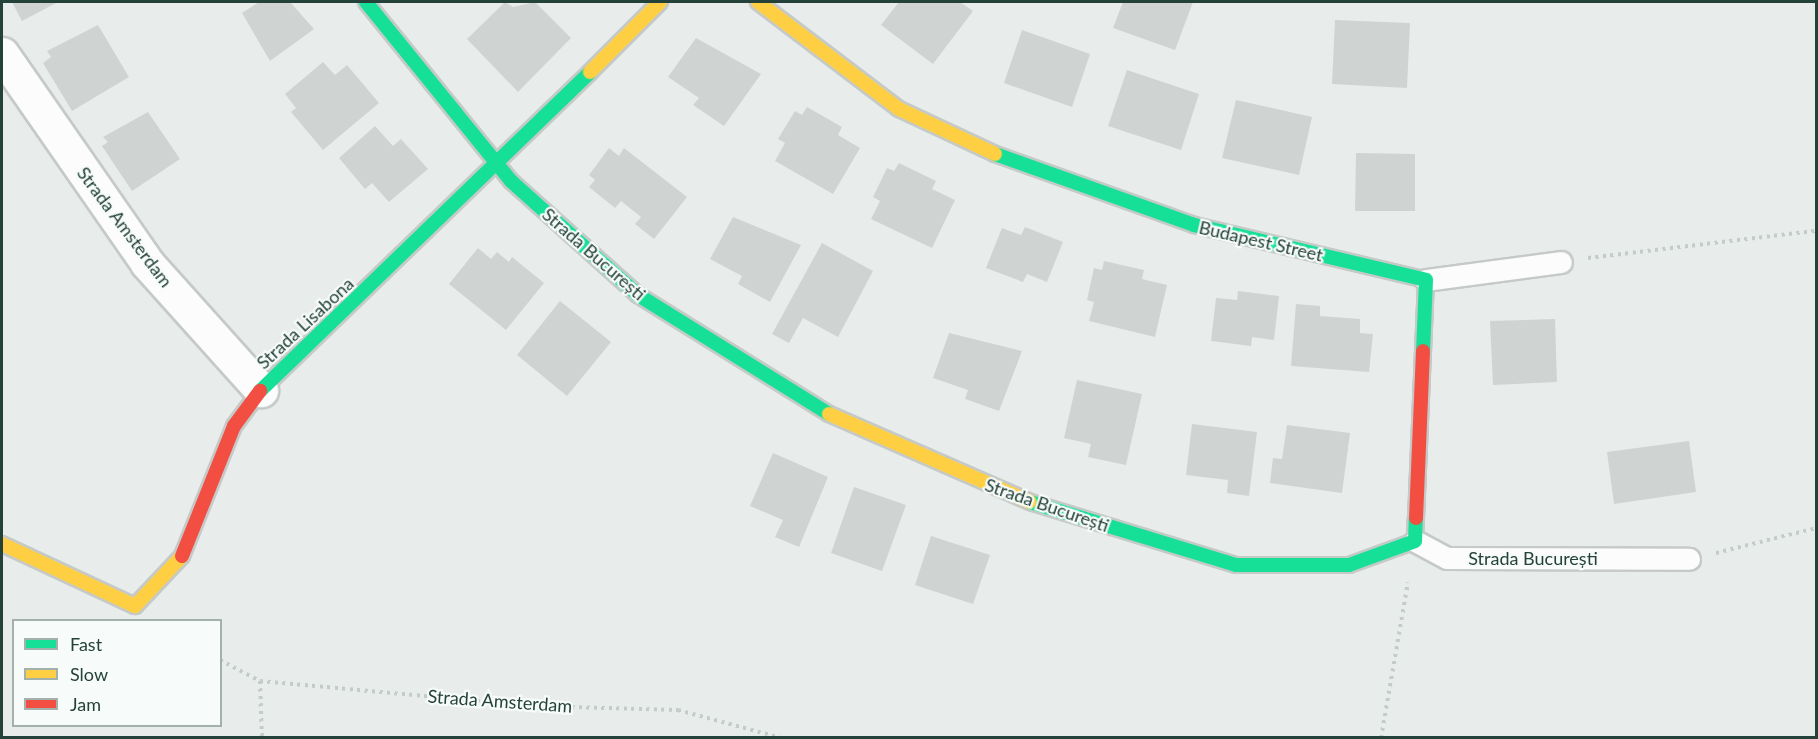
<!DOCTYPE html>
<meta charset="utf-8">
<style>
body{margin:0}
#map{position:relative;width:1818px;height:739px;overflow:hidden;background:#e8edeb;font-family:Lato,sans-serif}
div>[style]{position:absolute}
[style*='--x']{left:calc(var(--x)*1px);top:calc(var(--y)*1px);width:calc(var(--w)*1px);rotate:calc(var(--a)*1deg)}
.building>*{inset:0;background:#cfd4d2}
.path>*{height:4px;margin-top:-2px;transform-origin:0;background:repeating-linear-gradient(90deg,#c3ccca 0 3px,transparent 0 7.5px)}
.roads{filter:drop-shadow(2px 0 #c5cac8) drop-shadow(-2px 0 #c5cac8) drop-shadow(0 2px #c5cac8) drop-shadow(0 -2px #c5cac8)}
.lane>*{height:21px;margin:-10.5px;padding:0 10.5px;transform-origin:10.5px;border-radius:10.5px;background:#fcfcfc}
.street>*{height:33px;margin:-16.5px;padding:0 16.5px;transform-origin:16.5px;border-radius:16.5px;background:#fcfcfc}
.fast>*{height:14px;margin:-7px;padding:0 7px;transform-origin:7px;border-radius:7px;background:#16e098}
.slow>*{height:14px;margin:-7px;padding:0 7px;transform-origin:7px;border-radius:7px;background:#ffcf43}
.jam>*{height:14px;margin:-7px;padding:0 7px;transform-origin:7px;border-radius:7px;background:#f24e42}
span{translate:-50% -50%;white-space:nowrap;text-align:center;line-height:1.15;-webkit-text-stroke:4.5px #f7fbf9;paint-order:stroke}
.street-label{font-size:18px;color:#24423a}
.frame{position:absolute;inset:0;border:3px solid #24423a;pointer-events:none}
.legend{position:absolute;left:12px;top:619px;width:210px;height:108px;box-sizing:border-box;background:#f7fbf9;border:2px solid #a3b1ad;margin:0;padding:8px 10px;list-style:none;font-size:18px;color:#24423a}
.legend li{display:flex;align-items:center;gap:12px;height:30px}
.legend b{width:30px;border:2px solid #a3b1ad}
</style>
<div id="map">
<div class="building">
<div style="clip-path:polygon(12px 2px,58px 2px,22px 21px)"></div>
<div style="clip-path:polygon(259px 2px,290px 2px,314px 29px,270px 61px,242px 13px)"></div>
<div style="clip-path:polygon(505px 2px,513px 7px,535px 2px,571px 38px,518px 92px,467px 39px)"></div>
<div style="clip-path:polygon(899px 2px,960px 2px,973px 11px,933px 64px,881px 25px)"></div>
<div style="clip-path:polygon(1123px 2px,1193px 2px,1175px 50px,1113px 28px)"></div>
<div style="clip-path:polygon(1335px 20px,1410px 23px,1407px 88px,1332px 84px)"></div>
<div style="clip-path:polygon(98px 25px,129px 77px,72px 111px,43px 63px,51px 57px,47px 51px)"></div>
<div style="clip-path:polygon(1022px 30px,1090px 54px,1072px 107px,1004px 83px)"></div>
<div style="clip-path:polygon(696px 38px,761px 74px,724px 126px,693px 105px,699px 98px,668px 77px)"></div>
<div style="clip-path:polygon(323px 62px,335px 75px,347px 65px,379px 103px,323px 150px,291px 112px,296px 108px,285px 94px)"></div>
<div style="clip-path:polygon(1127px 70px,1199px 94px,1181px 150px,1108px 126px)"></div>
<div style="clip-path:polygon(1236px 100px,1312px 117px,1299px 175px,1222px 158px)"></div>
<div style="clip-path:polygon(807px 107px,842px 127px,838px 135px,860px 148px,833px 194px,775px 161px,785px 143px,778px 139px,795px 111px,802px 115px)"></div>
<div style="clip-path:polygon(148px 112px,180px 159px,132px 191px,102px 146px,108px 142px,103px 137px)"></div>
<div style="clip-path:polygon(375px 126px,393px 146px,401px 139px,428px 169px,389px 202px,372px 183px,365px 189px,339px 158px)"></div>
<div style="clip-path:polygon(609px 148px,619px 156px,624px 148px,687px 197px,654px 239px,635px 224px,641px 217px,621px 201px,615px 208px,589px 187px,595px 180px,589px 175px)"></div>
<div style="clip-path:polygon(1356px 153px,1415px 154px,1415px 211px,1355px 211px)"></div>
<div style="clip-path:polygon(899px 163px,936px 181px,932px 189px,955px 200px,932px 248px,871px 219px,880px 201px,873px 197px,887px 168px,894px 171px)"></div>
<div style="clip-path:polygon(733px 217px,801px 245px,770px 302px,738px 284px,742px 276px,710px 259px)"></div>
<div style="clip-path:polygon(1025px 227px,1063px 242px,1047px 282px,1027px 274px,1023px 282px,986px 268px,1002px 228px,1021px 235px)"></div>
<div style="clip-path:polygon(822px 243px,873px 271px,838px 337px,803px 318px,789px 343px,772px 334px)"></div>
<div style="clip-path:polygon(478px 248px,491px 259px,497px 252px,509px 262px,512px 257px,544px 283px,506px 330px,449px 284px)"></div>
<div style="clip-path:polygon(1104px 261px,1144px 270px,1142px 279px,1167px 285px,1155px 337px,1089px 321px,1094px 302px,1087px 300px,1094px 268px,1102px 270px)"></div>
<div style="clip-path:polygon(1238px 291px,1279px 296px,1274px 340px,1252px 337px,1251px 346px,1211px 341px,1216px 298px,1237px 300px)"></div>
<div style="clip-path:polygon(560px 301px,611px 342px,567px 396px,517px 355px)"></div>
<div style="clip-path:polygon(1296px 304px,1320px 306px,1320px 316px,1360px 319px,1360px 333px,1373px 334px,1369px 372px,1291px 366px)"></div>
<div style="clip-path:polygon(1555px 319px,1557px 382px,1493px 385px,1490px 321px)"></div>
<div style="clip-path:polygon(949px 333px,1022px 351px,999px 411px,965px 399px,968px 390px,933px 378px)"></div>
<div style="clip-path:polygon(1077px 380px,1142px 394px,1126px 465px,1088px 457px,1091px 444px,1064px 438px)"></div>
<div style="clip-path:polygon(1192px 424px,1257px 432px,1249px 496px,1227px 493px,1228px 480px,1186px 475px)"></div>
<div style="clip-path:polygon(1287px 425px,1350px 433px,1342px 493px,1270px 483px,1273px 458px,1282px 459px)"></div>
<div style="clip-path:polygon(1689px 441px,1696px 492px,1614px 504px,1607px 452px)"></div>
<div style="clip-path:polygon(773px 453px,828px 477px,799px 547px,775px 537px,783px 520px,750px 506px)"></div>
<div style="clip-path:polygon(854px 487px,906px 505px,882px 571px,831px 553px)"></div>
<div style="clip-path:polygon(931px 536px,990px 555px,973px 604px,915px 585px)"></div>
</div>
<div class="path">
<div style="--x:1588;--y:258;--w:230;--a:-6.8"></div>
<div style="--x:1716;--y:553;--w:103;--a:-14"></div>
<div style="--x:220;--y:660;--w:45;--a:27.7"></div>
<div style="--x:260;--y:681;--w:275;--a:5.2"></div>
<div style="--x:534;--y:706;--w:144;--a:1.6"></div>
<div style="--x:678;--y:710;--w:108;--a:15.1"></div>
<div style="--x:260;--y:681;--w:57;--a:88"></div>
<div style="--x:1381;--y:738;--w:158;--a:-80.2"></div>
</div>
<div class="roads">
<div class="lane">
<div style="--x:1426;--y:280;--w:136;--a:-7.6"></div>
<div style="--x:1415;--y:541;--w:36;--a:28"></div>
<div style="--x:1447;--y:558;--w:242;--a:0.2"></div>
</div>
<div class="street">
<div style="--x:2;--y:54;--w:254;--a:55.2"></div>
<div style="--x:147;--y:263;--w:171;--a:48.1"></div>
</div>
<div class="fast">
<div style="--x:366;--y:2;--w:230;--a:51"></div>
<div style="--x:511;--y:181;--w:171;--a:41.9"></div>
<div style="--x:638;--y:295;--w:225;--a:31.9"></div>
<div style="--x:995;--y:154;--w:211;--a:19.6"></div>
<div style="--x:1194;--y:225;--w:238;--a:13.3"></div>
<div style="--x:1426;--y:280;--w:71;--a:92.4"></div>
<div style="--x:260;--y:391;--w:459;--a:-44"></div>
<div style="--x:1030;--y:502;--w:215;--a:17"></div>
<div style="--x:1236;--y:565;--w:113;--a:0"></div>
<div style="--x:1349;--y:565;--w:70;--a:-20"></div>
<div style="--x:1415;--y:541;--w:23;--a:-88"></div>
</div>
<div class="slow">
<div style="--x:758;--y:2;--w:177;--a:37.2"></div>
<div style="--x:899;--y:109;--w:106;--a:25.1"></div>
<div style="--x:590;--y:72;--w:99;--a:-45"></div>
<div style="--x:829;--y:414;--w:219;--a:23.6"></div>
<div style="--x:2;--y:544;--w:147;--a:25"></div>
<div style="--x:135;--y:606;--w:69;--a:-46.8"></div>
</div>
<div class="jam">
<div style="--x:1416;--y:518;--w:167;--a:-87.6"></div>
<div style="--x:182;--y:556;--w:140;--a:-68.2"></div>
<div style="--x:234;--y:426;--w:44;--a:-53.4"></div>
</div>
</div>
<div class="street-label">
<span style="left:125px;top:227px;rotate:53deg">Strada Amsterdam</span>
<span style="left:1261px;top:241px;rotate:13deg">Budapest Street</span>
<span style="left:594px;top:254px;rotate:41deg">Strada București</span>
<span style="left:305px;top:323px;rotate:-43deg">Strada Lisabona</span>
<span style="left:1047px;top:505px;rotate:19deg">Strada București</span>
<span style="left:1533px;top:558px">Strada București</span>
<span style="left:500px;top:701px;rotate:4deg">Strada Amsterdam</span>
</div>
<div class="frame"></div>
<ul class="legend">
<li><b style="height:8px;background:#16e098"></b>Fast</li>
<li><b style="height:8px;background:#ffcf43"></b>Slow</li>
<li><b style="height:8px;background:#f24e42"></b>Jam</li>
</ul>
</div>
